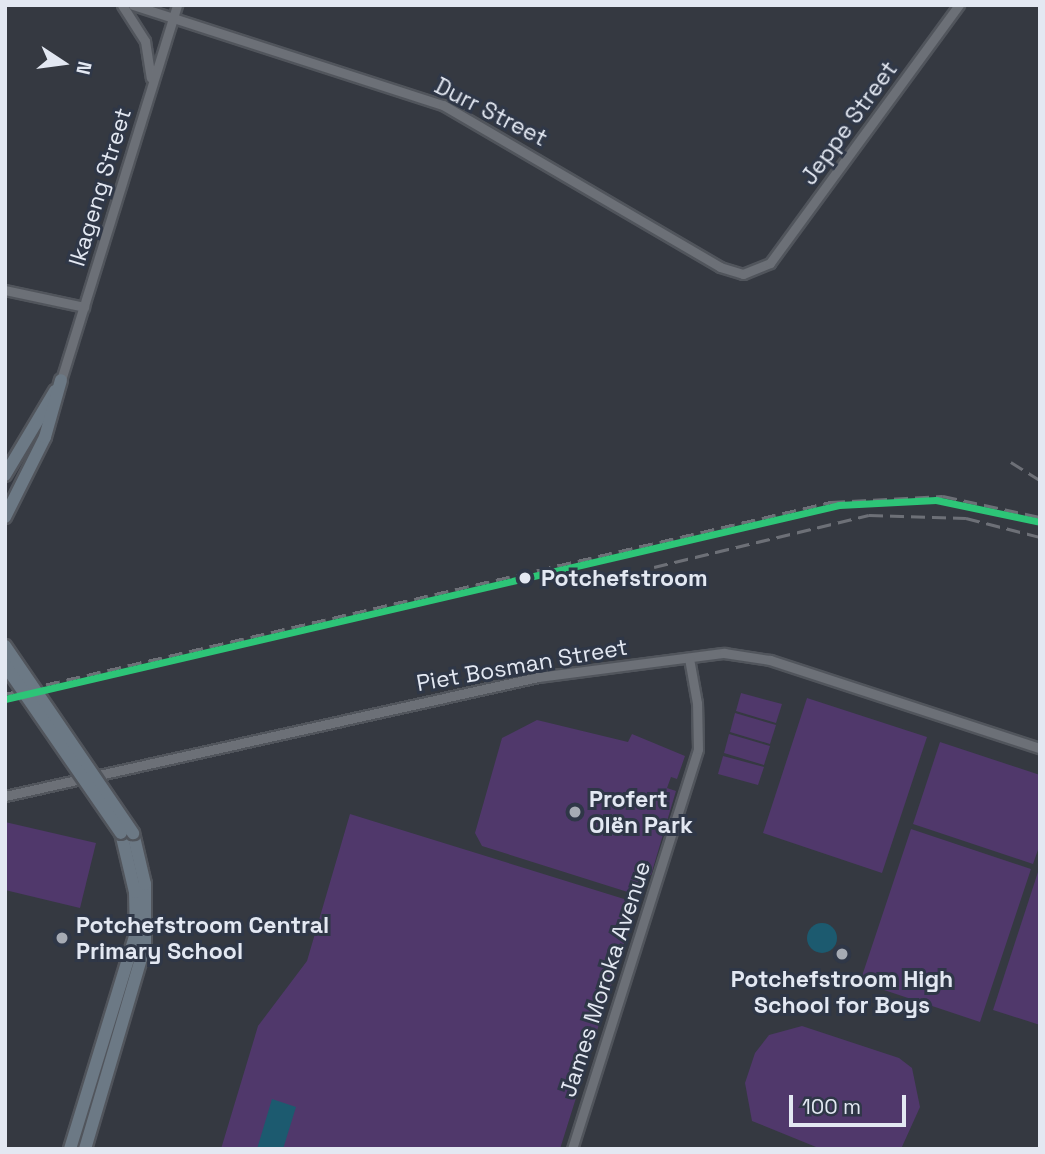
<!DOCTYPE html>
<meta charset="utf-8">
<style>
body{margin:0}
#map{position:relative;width:1045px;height:1154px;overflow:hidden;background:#353941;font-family:"Space Grotesk",sans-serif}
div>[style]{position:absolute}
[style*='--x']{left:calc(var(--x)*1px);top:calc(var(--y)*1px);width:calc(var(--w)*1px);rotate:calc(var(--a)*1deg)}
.green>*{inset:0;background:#50386b}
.water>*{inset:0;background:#1c5a6f}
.round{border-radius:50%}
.roads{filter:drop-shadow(2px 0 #51555c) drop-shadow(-2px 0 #51555c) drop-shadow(0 2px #51555c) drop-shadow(0 -2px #51555c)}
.minor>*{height:9px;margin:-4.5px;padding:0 4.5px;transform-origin:4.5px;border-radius:4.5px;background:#6c7077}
.highway>*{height:12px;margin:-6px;padding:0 6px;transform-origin:6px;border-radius:6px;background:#6c7985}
.rail>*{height:2.5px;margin-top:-1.25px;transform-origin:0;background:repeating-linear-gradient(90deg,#6d7077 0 14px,transparent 0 21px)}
.bridges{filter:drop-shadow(2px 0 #51555c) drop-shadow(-2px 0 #51555c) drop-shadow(0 2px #51555c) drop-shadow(0 -2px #51555c)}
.highway-bridge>*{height:12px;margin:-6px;padding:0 6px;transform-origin:6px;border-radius:6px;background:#6c7985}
.rail-1>*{height:7px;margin:-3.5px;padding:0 3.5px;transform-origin:3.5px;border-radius:3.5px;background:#2dc577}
.dots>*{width:19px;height:19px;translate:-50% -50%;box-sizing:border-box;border:4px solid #2f3747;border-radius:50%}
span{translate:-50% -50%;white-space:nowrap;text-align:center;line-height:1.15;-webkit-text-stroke:6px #2f3747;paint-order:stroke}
.street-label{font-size:23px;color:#e3e8f2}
.stop-label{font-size:23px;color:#e3e8f2;font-weight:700}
.left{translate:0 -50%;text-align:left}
.poi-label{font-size:23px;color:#e3e8f2;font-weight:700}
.frame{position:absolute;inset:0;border:7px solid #e3e8f2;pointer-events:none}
.north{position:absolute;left:28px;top:28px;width:70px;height:70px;-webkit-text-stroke:5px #2f3747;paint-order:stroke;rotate:103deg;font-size:19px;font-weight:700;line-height:28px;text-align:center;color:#e3e8f2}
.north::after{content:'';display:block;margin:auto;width:24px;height:32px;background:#e3e8f2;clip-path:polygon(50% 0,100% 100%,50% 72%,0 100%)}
.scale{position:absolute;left:789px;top:1095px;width:117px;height:32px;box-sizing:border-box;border:4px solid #e3e8f2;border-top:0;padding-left:9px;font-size:21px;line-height:24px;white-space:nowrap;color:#e3e8f2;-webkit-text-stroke:5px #2f3747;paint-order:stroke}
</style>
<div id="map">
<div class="green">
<div style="clip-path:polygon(741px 693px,782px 704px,776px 723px,736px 711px)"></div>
<div style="clip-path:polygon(807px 698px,927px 737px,882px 873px,763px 833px)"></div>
<div style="clip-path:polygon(735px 713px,776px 725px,770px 744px,730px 732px)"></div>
<div style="clip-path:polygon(537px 720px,628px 742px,632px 734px,685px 756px,677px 779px,671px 777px,667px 788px,676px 791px,651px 875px,641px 872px,634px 894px,482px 846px,475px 833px,502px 738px)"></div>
<div style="clip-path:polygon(729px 734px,770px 746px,764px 765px,724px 753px)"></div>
<div style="clip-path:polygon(940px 742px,1040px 775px,1040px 844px,1033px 864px,913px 824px)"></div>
<div style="clip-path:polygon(723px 756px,764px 767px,758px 785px,718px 774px)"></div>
<div style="clip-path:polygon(350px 814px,637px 903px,560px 1149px,221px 1149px,258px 1026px,307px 961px)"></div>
<div style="clip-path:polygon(5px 822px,96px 843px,80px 908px,5px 890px)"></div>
<div style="clip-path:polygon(911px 829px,1031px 869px,980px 1022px,860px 982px)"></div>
<div style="clip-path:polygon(1038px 872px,1040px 872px,1040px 1025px,993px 1010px)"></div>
<div style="clip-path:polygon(802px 1026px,899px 1058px,912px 1068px,920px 1107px,901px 1149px,821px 1149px,752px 1121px,745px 1083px,755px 1053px,769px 1035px)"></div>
</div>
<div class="water">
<div class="round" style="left:807px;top:923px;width:30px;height:30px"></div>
<div style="clip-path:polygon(272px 1099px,296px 1107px,283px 1149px,257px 1149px)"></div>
</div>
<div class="roads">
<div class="minor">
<div style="--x:122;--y:5;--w:43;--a:57.4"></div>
<div style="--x:145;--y:41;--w:37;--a:81"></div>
<div style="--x:133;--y:5;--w:326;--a:17.9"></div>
<div style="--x:443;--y:105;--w:321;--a:30.3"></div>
<div style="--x:720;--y:267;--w:24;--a:17"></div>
<div style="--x:743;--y:274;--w:29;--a:-22"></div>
<div style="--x:770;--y:263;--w:320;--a:-53.8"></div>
<div style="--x:5;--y:290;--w:81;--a:12.1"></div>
<div style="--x:61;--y:380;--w:393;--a:-72.8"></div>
<div style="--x:5;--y:796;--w:546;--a:-12.59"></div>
<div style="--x:538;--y:677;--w:188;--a:-7.4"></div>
<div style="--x:724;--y:653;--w:47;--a:8.7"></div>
<div style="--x:770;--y:660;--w:284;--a:18.1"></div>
<div style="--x:572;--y:1149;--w:419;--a:-72.5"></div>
<div style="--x:698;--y:749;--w:46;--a:-91.2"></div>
<div style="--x:697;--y:703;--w:46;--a:-100.1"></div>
</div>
<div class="highway">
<div style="--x:5;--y:475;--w:98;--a:-59.2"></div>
<div style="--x:5;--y:517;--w:89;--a:-63.4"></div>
<div style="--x:45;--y:437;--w:59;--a:-74.3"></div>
<div style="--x:70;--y:1149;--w:226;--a:-73"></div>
<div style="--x:136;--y:933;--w:41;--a:-91.4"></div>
<div style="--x:135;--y:892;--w:61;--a:-103.3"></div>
<div style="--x:85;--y:1149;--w:213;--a:-73.6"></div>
<div style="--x:145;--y:945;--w:61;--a:-90"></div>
<div style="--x:145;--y:884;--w:52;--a:-103.2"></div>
</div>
</div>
<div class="rail">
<div style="--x:1011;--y:462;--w:34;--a:32"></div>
<div style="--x:654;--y:567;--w:221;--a:-13.6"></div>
<div style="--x:869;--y:515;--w:97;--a:1.8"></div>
<div style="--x:966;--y:518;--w:76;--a:14.4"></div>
<div style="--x:5;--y:694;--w:848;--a:-13.09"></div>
<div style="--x:831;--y:502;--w:112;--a:-3.1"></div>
<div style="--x:943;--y:496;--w:99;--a:12.2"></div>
</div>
<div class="bridges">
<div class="highway-bridge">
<div style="--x:5;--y:646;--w:227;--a:55.6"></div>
<div style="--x:5;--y:665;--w:204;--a:55.4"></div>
</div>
</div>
<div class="rail-1">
<div style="--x:5;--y:699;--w:856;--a:-13.09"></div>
<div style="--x:839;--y:505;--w:97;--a:-3"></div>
<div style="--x:936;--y:500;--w:106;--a:11.9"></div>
</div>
<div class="dots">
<div style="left:525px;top:578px;background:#e3e8f2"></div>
<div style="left:575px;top:812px;background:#a6abb4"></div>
<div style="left:62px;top:938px;background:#a6abb4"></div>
<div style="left:842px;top:954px;background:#a6abb4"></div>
</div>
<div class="street-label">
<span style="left:491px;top:112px;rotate:27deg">Durr Street</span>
<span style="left:849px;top:123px;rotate:-54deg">Jeppe Street</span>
<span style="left:100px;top:187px;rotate:-73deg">Ikageng Street</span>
<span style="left:522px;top:665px;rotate:-10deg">Piet Bosman Street</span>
<span style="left:605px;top:979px;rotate:-72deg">James Moroka Avenue</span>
</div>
<div class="stop-label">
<span class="left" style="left:541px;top:578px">Potchefstroom</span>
</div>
<div class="poi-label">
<span class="left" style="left:589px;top:812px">Profert<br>Olën Park</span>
<span class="left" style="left:76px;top:938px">Potchefstroom Central<br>Primary School</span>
<span style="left:842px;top:992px">Potchefstroom High<br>School for Boys</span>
</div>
<div class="frame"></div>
<div class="north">N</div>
<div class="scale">100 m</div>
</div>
